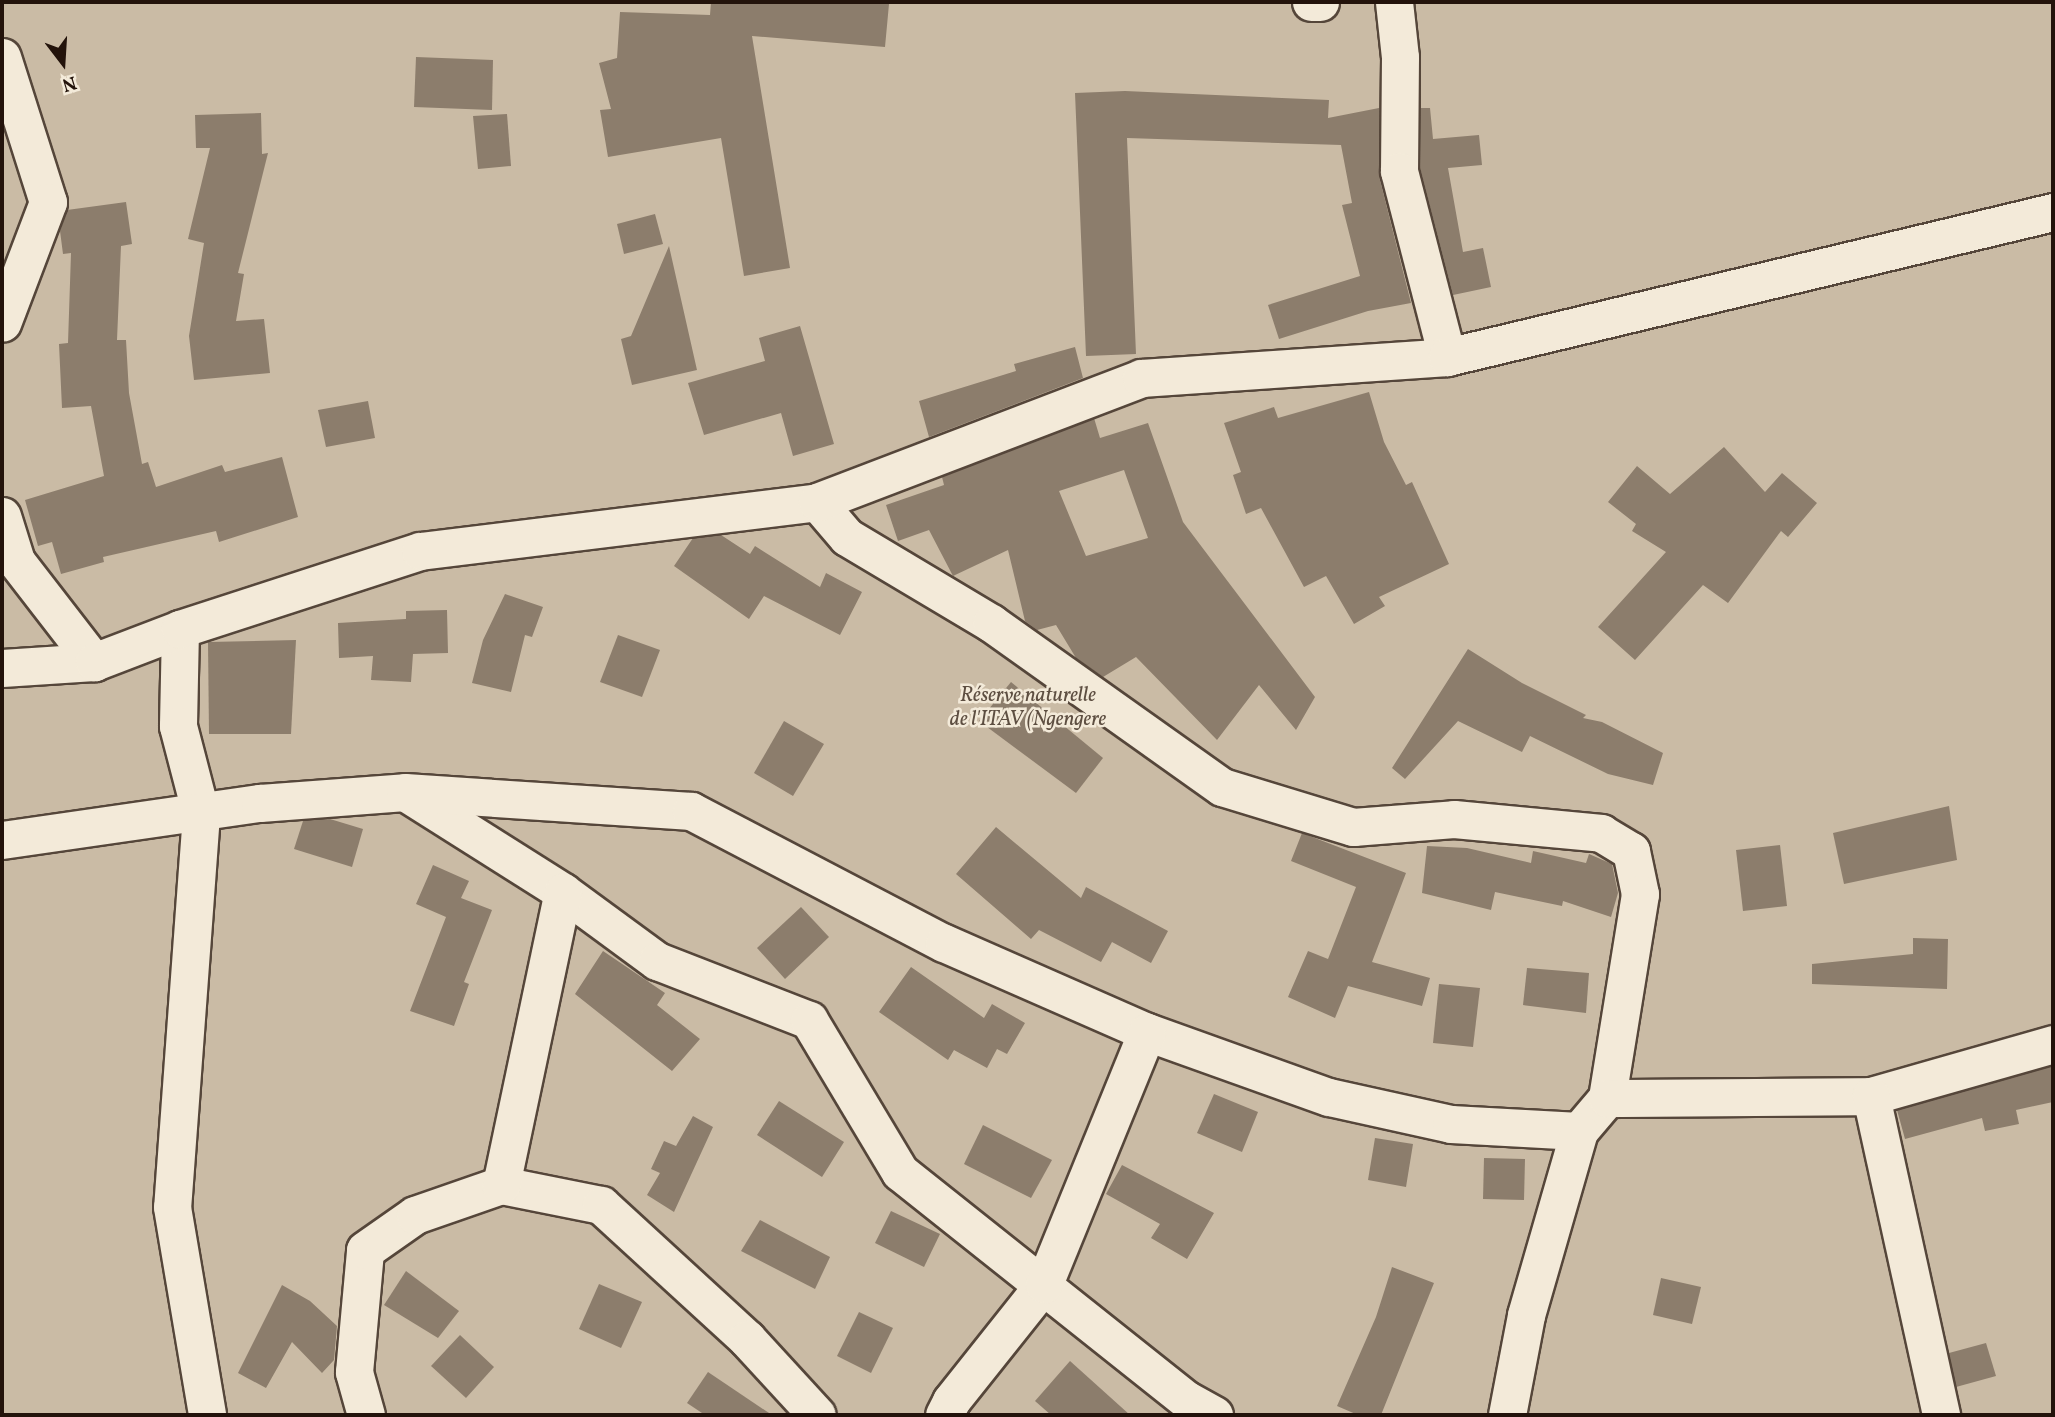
<!DOCTYPE html>
<meta charset="utf-8">
<style>
body{margin:0}
#map{position:relative;width:2055px;height:1417px;overflow:hidden;background:#ecdec5;font-family:Vollkorn,serif}
div>[style]{position:absolute}
[style*='--x']{left:calc(var(--x)*1px);top:calc(var(--y)*1px);width:calc(var(--w)*1px);rotate:calc(var(--a)*1deg)}
.green>*{inset:0;background:#cabba5}
.building>*{inset:0;background:#8c7d6c}
.roads{filter:drop-shadow(2px 0 #55463a) drop-shadow(-2px 0 #55463a) drop-shadow(0 2px #55463a) drop-shadow(0 -2px #55463a)}
.minor>*{height:37px;margin:-18.5px;padding:0 18.5px;transform-origin:18.5px;border-radius:18.5px;background:#f3ead9}
span{translate:-50% -50%;white-space:nowrap;text-align:center;line-height:1.15;-webkit-text-stroke:5px #f3ead9;paint-order:stroke}
.park-label{font-size:21px;color:#5d4e41;font-style:italic}
.frame{position:absolute;inset:0;border:4px solid #23130b;pointer-events:none}
.north{position:absolute;left:28px;top:28px;width:70px;height:70px;-webkit-text-stroke:5px #f3ead9;paint-order:stroke;rotate:163deg;font-size:19px;font-weight:700;line-height:28px;text-align:center;color:#23130b}
.north::after{content:'';display:block;margin:auto;width:24px;height:32px;background:#23130b;clip-path:polygon(50% 0,100% 100%,50% 72%,0 100%)}
</style>
<div id="map">
<div class="green">
<div style="clip-path:polygon(2px 2px,2053px 2px,2053px 1415px,2px 1415px)"></div>
</div>
<div class="building">
<div style="clip-path:polygon(711px 2px,889px 4px,885px 47px,752px 36px,790px 268px,744px 276px,721px 138px,608px 157px,600px 110px,611px 109px,599px 63px,617px 58px,620px 12px,710px 15px)"></div>
<div style="clip-path:polygon(416px 57px,493px 60px,492px 110px,414px 107px)"></div>
<div style="clip-path:polygon(1125px 91px,1329px 100px,1328px 118px,1379px 108px,1379px 176px,1411px 303px,1368px 311px,1279px 339px,1268px 305px,1360px 276px,1342px 205px,1352px 203px,1341px 145px,1127px 138px,1136px 354px,1086px 356px,1075px 93px)"></div>
<div style="clip-path:polygon(1421px 108px,1430px 108px,1433px 139px,1479px 135px,1482px 165px,1448px 168px,1463px 252px,1483px 248px,1491px 287px,1453px 295px,1420px 168px)"></div>
<div style="clip-path:polygon(261px 113px,262px 154px,268px 153px,238px 273px,244px 274px,236px 321px,264px 319px,270px 373px,194px 380px,189px 336px,204px 243px,188px 239px,210px 148px,196px 148px,195px 115px)"></div>
<div style="clip-path:polygon(507px 114px,511px 166px,478px 169px,473px 116px)"></div>
<div style="clip-path:polygon(126px 202px,132px 244px,121px 246px,117px 340px,126px 340px,129px 393px,142px 464px,148px 462px,156px 487px,222px 465px,225px 472px,282px 457px,298px 517px,219px 542px,216px 531px,103px 557px,104px 562px,61px 574px,52px 542px,38px 546px,25px 500px,104px 476px,91px 406px,62px 408px,59px 344px,68px 343px,71px 253px,63px 254px,60px 231px,67px 210px)"></div>
<div style="clip-path:polygon(655px 214px,663px 244px,624px 254px,617px 224px)"></div>
<div style="clip-path:polygon(669px 246px,697px 370px,632px 385px,621px 339px,631px 336px)"></div>
<div style="clip-path:polygon(800px 326px,834px 444px,793px 456px,781px 413px,704px 435px,688px 383px,765px 361px,759px 338px)"></div>
<div style="clip-path:polygon(1075px 347px,1083px 378px,929px 437px,919px 401px,1016px 371px,1014px 364px)"></div>
<div style="clip-path:polygon(1369px 392px,1384px 442px,1406px 485px,1412px 482px,1449px 564px,1379px 597px,1385px 606px,1354px 624px,1326px 576px,1304px 587px,1261px 508px,1246px 514px,1233px 475px,1241px 472px,1224px 423px,1274px 407px,1278px 418px)"></div>
<div style="clip-path:polygon(368px 401px,375px 438px,326px 447px,318px 410px)"></div>
<div style="clip-path:polygon(evenodd,1094px 418px,1100px 438px,1148px 423px,1183px 522px,1315px 697px,1296px 730px,1259px 685px,1217px 740px,1136px 657px,1103px 677px,1076px 658px,1056px 625px,1037px 630px,1025px 621px,1008px 550px,953px 576px,929px 530px,898px 541px,886px 505px,944px 485px,942px 477px,1094px 418px,1124px 470px,1148px 538px,1086px 556px,1059px 491px,1124px 470px)"></div>
<div style="clip-path:polygon(1724px 447px,1765px 492px,1782px 473px,1817px 503px,1788px 537px,1781px 531px,1728px 603px,1703px 585px,1635px 660px,1598px 627px,1666px 552px,1632px 531px,1636px 524px,1608px 502px,1637px 466px,1670px 494px)"></div>
<div style="clip-path:polygon(721px 535px,750px 554px,755px 546px,820px 587px,826px 573px,862px 592px,840px 635px,764px 596px,749px 619px,674px 566px,693px 538px)"></div>
<div style="clip-path:polygon(505px 594px,543px 607px,532px 637px,525px 635px,511px 692px,472px 683px,483px 640px)"></div>
<div style="clip-path:polygon(447px 610px,448px 653px,413px 654px,411px 682px,371px 680px,373px 656px,339px 658px,338px 623px,406px 619px,406px 611px)"></div>
<div style="clip-path:polygon(618px 635px,660px 650px,642px 697px,600px 682px)"></div>
<div style="clip-path:polygon(296px 640px,291px 734px,209px 734px,208px 642px)"></div>
<div style="clip-path:polygon(1468px 649px,1522px 683px,1586px 715px,1583px 718px,1602px 722px,1663px 753px,1653px 785px,1608px 774px,1530px 736px,1522px 752px,1458px 721px,1405px 779px,1392px 768px)"></div>
<div style="clip-path:polygon(1011px 682px,1103px 758px,1076px 793px,979px 721px)"></div>
<div style="clip-path:polygon(784px 721px,824px 744px,793px 796px,754px 773px)"></div>
<div style="clip-path:polygon(1949px 806px,1957px 860px,1844px 884px,1833px 833px)"></div>
<div style="clip-path:polygon(330px 819px,363px 829px,352px 867px,294px 849px,303px 821px)"></div>
<div style="clip-path:polygon(996px 827px,1081px 898px,1086px 887px,1168px 931px,1151px 963px,1112px 942px,1101px 962px,1039px 930px,1031px 939px,956px 874px)"></div>
<div style="clip-path:polygon(1302px 833px,1406px 873px,1372px 962px,1430px 978px,1422px 1006px,1348px 986px,1335px 1018px,1288px 997px,1308px 951px,1328px 959px,1356px 887px,1291px 861px)"></div>
<div style="clip-path:polygon(1780px 845px,1787px 906px,1743px 911px,1736px 850px)"></div>
<div style="clip-path:polygon(1427px 846px,1467px 848px,1531px 863px,1533px 851px,1586px 863px,1589px 854px,1612px 864px,1618px 893px,1611px 917px,1563px 901px,1562px 906px,1495px 892px,1491px 910px,1422px 893px)"></div>
<div style="clip-path:polygon(433px 865px,469px 881px,461px 898px,492px 910px,464px 982px,469px 984px,454px 1026px,410px 1011px,446px 917px,416px 904px)"></div>
<div style="clip-path:polygon(801px 907px,829px 937px,785px 979px,757px 948px)"></div>
<div style="clip-path:polygon(1913px 938px,1948px 939px,1947px 989px,1812px 984px,1812px 964px,1913px 954px)"></div>
<div style="clip-path:polygon(603px 951px,665px 993px,657px 1005px,700px 1039px,672px 1071px,575px 994px)"></div>
<div style="clip-path:polygon(911px 967px,984px 1018px,992px 1004px,1025px 1023px,1007px 1054px,997px 1049px,987px 1068px,954px 1050px,948px 1060px,879px 1012px)"></div>
<div style="clip-path:polygon(1527px 968px,1589px 973px,1586px 1013px,1523px 1005px)"></div>
<div style="clip-path:polygon(1439px 984px,1480px 988px,1473px 1047px,1433px 1043px)"></div>
<div style="clip-path:polygon(2053px 1066px,2053px 1102px,2016px 1110px,2019px 1124px,1985px 1131px,1982px 1118px,1905px 1139px,1897px 1110px)"></div>
<div style="clip-path:polygon(1214px 1094px,1258px 1112px,1242px 1152px,1197px 1133px)"></div>
<div style="clip-path:polygon(779px 1101px,844px 1142px,822px 1177px,757px 1135px)"></div>
<div style="clip-path:polygon(693px 1116px,713px 1127px,674px 1212px,647px 1195px,660px 1173px,651px 1169px,664px 1141px,676px 1146px)"></div>
<div style="clip-path:polygon(983px 1125px,1052px 1160px,1031px 1198px,964px 1164px)"></div>
<div style="clip-path:polygon(1375px 1138px,1413px 1144px,1406px 1187px,1368px 1180px)"></div>
<div style="clip-path:polygon(1484px 1158px,1525px 1159px,1524px 1200px,1483px 1199px)"></div>
<div style="clip-path:polygon(1122px 1165px,1214px 1213px,1187px 1259px,1151px 1238px,1160px 1224px,1106px 1194px)"></div>
<div style="clip-path:polygon(891px 1211px,940px 1234px,924px 1267px,875px 1243px)"></div>
<div style="clip-path:polygon(760px 1220px,830px 1257px,815px 1289px,741px 1251px)"></div>
<div style="clip-path:polygon(1392px 1267px,1434px 1283px,1381px 1415px,1358px 1415px,1337px 1406px,1376px 1317px)"></div>
<div style="clip-path:polygon(406px 1271px,459px 1311px,438px 1338px,384px 1305px)"></div>
<div style="clip-path:polygon(1661px 1278px,1701px 1287px,1692px 1324px,1653px 1315px)"></div>
<div style="clip-path:polygon(599px 1284px,642px 1302px,621px 1348px,579px 1329px)"></div>
<div style="clip-path:polygon(282px 1285px,310px 1301px,337px 1326px,334px 1360px,322px 1373px,292px 1342px,266px 1388px,238px 1373px)"></div>
<div style="clip-path:polygon(859px 1312px,893px 1328px,871px 1373px,837px 1356px)"></div>
<div style="clip-path:polygon(460px 1335px,494px 1367px,466px 1398px,431px 1366px)"></div>
<div style="clip-path:polygon(1986px 1343px,1996px 1376px,1956px 1387px,1949px 1353px)"></div>
<div style="clip-path:polygon(1070px 1361px,1130px 1415px,1051px 1415px,1035px 1401px)"></div>
<div style="clip-path:polygon(708px 1372px,772px 1415px,705px 1415px,687px 1403px)"></div>
</div>
<div class="roads">
<div class="minor">
<div style="--x:1311;--y:2;--w:9;--a:0"></div>
<div style="--x:1394;--y:2;--w:55;--a:83.8"></div>
<div style="--x:1400;--y:57;--w:114;--a:90.5"></div>
<div style="--x:1399;--y:171;--w:192;--a:75.5"></div>
<div style="--x:2;--y:57;--w:152;--a:72.4"></div>
<div style="--x:48;--y:202;--w:129;--a:110.8"></div>
<div style="--x:817;--y:502;--w:46;--a:49.4"></div>
<div style="--x:847;--y:537;--w:168;--a:30.8"></div>
<div style="--x:991;--y:623;--w:283;--a:35.4"></div>
<div style="--x:1222;--y:787;--w:137;--a:17"></div>
<div style="--x:1353;--y:827;--w:101;--a:-4.5"></div>
<div style="--x:1454;--y:819;--w:148;--a:5.4"></div>
<div style="--x:1601;--y:833;--w:35;--a:31"></div>
<div style="--x:1631;--y:851;--w:44;--a:78.2"></div>
<div style="--x:1640;--y:894;--w:207;--a:99.2"></div>
<div style="--x:2;--y:516;--w:47;--a:72.7"></div>
<div style="--x:16;--y:561;--w:128;--a:52.3"></div>
<div style="--x:180;--y:629;--w:97;--a:91.2"></div>
<div style="--x:178;--y:726;--w:91;--a:75.4"></div>
<div style="--x:201;--y:814;--w:394;--a:94.2"></div>
<div style="--x:172;--y:1207;--w:211;--a:80.4"></div>
<div style="--x:2;--y:668;--w:92;--a:-3.7"></div>
<div style="--x:94;--y:662;--w:92;--a:-21"></div>
<div style="--x:180;--y:629;--w:252;--a:-18"></div>
<div style="--x:420;--y:551;--w:400;--a:-7"></div>
<div style="--x:817;--y:502;--w:347;--a:-20.9"></div>
<div style="--x:1141;--y:378;--w:307;--a:-3.9"></div>
<div style="--x:1447;--y:357;--w:623;--a:-13.46"></div>
<div style="--x:408;--y:794;--w:183;--a:32.3"></div>
<div style="--x:563;--y:892;--w:117;--a:36.3"></div>
<div style="--x:657;--y:961;--w:163;--a:21.2"></div>
<div style="--x:809;--y:1020;--w:177;--a:59.1"></div>
<div style="--x:900;--y:1172;--w:367;--a:38.5"></div>
<div style="--x:1187;--y:1400;--w:31;--a:29"></div>
<div style="--x:2;--y:840;--w:261;--a:-8.2"></div>
<div style="--x:260;--y:803;--w:145;--a:-4.3"></div>
<div style="--x:405;--y:792;--w:287;--a:3.8"></div>
<div style="--x:691;--y:811;--w:285;--a:27.6"></div>
<div style="--x:944;--y:943;--w:222;--a:23.7"></div>
<div style="--x:1147;--y:1032;--w:193;--a:19.7"></div>
<div style="--x:1329;--y:1097;--w:125;--a:12.5"></div>
<div style="--x:1451;--y:1124;--w:128;--a:3.1"></div>
<div style="--x:1579;--y:1131;--w:43;--a:-49.7"></div>
<div style="--x:1607;--y:1098;--w:264;--a:-0.4"></div>
<div style="--x:1871;--y:1096;--w:189;--a:-15.9"></div>
<div style="--x:1871;--y:1096;--w:327;--a:77.6"></div>
<div style="--x:501;--y:1185;--w:102;--a:11.3"></div>
<div style="--x:601;--y:1205;--w:198;--a:42.5"></div>
<div style="--x:747;--y:1339;--w:103;--a:47.4"></div>
<div style="--x:366;--y:1415;--w:45;--a:-105.6"></div>
<div style="--x:354;--y:1372;--w:122;--a:-84.8"></div>
<div style="--x:365;--y:1250;--w:61;--a:-35"></div>
<div style="--x:415;--y:1215;--w:91;--a:-19.2"></div>
<div style="--x:501;--y:1185;--w:299;--a:-78.1"></div>
<div style="--x:944;--y:1415;--w:16;--a:-63"></div>
<div style="--x:951;--y:1401;--w:149;--a:-51.5"></div>
<div style="--x:1044;--y:1284;--w:272;--a:-67.8"></div>
<div style="--x:1507;--y:1415;--w:102;--a:-79.2"></div>
<div style="--x:1526;--y:1315;--w:191;--a:-73.9"></div>
</div>
</div>
<div class="park-label">
<span style="left:1028px;top:708px">Réserve naturelle<br>de l'ITAV (Ngengere</span>
</div>
<div class="frame"></div>
<div class="north">N</div>
</div>
